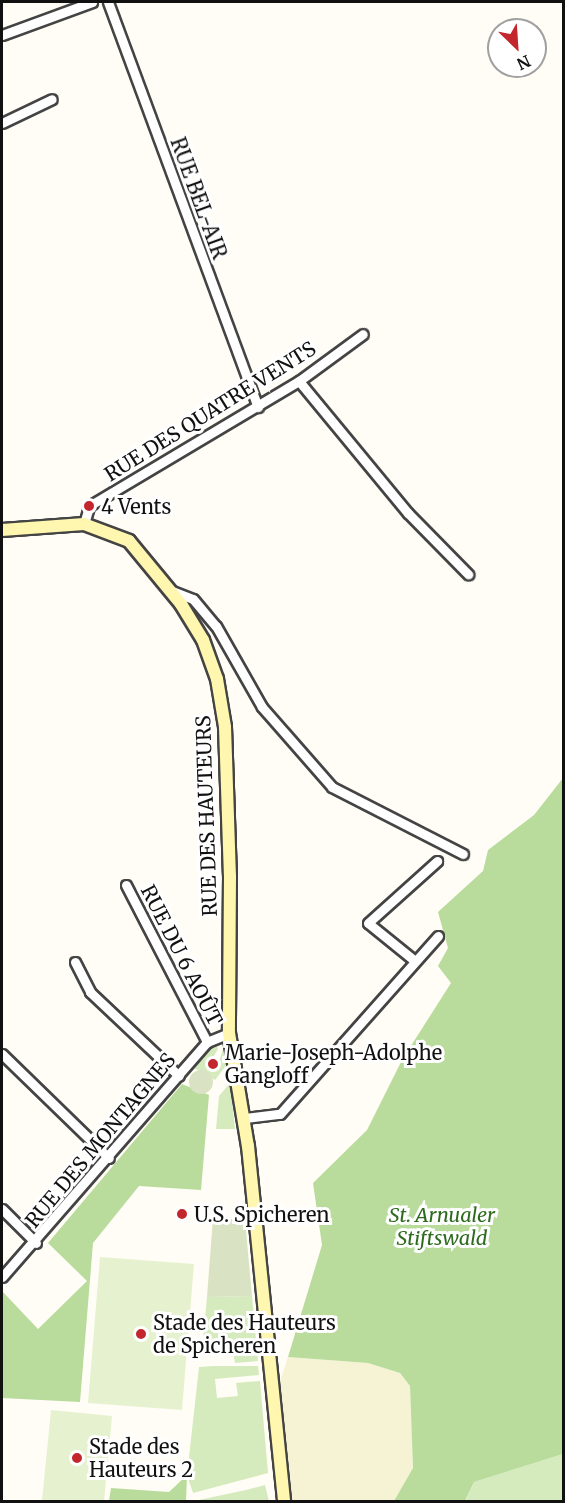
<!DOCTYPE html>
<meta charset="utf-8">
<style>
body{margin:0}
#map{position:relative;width:565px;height:1503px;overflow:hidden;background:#fffdf5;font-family:Merriweather,serif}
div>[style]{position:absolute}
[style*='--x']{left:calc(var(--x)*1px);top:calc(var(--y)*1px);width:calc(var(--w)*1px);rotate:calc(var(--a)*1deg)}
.farmland>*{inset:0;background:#f6f3d4}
.green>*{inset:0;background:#d5ebbd}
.forest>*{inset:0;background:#b9dc9c}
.cemetery>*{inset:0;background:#d9e3c4}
.round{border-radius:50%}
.pitch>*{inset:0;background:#e6f2cf}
.roads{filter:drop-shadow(2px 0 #444) drop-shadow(-2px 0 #444) drop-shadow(0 2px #444) drop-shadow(0 -2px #444)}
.street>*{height:9px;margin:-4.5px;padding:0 4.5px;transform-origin:4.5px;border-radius:4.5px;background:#fff}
.secondary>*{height:12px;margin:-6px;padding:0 6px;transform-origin:6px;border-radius:6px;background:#fff6b0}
.dots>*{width:16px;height:16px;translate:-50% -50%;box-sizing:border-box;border:3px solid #fff;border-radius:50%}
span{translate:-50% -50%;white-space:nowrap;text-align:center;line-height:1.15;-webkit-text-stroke:6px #fff;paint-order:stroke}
.street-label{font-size:20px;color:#111}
.poi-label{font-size:20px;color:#111}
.left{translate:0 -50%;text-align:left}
.park-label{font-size:20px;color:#2f6b1f;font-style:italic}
.frame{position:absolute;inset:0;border:3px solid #111;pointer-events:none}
.north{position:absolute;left:487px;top:18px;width:60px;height:60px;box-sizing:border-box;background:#fff;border:2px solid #a0a0a0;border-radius:50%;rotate:155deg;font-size:16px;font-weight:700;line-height:24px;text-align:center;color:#111}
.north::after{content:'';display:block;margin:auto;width:21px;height:27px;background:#c4262e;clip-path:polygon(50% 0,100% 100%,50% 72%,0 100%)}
</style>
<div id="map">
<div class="farmland">
<div style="clip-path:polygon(288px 1357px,368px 1363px,400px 1373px,410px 1386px,413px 1468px,394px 1501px,284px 1501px,271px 1408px)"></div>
</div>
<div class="green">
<div style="clip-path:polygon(216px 1042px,218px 1049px,208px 1066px,216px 1070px,224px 1047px,228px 1063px,215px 1080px,194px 1068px)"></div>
<div style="clip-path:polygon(230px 1083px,235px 1129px,216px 1129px,219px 1096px)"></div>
<div style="clip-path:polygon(252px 1296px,258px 1361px,235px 1363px,231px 1340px,203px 1341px,207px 1297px)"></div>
<div style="clip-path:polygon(214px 1366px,258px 1366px,259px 1375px,215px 1379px,217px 1398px,238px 1396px,236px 1383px,260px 1381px,268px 1473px,193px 1493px,187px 1475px,199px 1367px)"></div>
<div style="clip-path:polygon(563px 1454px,563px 1501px,465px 1502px,474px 1482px)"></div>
<div style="clip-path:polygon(265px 1485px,269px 1501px,194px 1501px,246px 1490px)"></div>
</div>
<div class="forest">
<div style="clip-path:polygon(563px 778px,563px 1454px,474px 1482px,465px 1501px,394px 1501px,413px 1468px,410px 1386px,400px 1373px,368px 1363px,288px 1357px,322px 1245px,313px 1183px,367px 1130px,402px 1060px,451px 983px,438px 966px,448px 948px,438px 912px,483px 871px,488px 850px,534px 815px)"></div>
<div style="clip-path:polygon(182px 1084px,209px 1095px,201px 1190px,139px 1186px,93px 1243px,80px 1402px,2px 1398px,2px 1291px,38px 1329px,87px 1281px,48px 1243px)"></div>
<div style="clip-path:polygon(187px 1475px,186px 1501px,109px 1501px,111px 1488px,169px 1492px)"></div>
</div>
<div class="cemetery">
<div class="round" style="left:189px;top:1070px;width:24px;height:24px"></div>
<div style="clip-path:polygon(213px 1218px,245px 1220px,252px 1296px,207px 1297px)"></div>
</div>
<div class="pitch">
<div style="clip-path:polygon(100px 1257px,194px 1264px,182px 1410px,88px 1403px)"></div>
<div style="clip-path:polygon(51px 1410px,112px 1416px,104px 1501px,42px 1500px)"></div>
</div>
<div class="roads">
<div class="street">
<div style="--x:108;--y:2;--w:432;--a:69.7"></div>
<div style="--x:2;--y:35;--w:96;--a:-20.1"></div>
<div style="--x:2;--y:123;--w:55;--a:-25.6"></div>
<div style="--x:299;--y:381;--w:171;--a:50.5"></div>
<div style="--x:408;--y:513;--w:86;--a:45.5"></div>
<div style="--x:84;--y:524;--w:19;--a:-74"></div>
<div style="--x:89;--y:506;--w:244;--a:-30.8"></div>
<div style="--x:299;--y:381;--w:79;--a:-36.3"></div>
<div style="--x:172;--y:591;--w:22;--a:21"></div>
<div style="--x:193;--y:599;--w:35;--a:50"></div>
<div style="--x:216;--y:626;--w:93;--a:60.4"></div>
<div style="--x:262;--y:707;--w:106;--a:48.8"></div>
<div style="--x:332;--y:787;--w:147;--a:27.1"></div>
<div style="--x:126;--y:885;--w:177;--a:62.7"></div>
<div style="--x:415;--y:961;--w:60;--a:-141"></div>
<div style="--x:368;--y:923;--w:93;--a:-41.9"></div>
<div style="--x:75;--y:962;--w:34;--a:63"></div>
<div style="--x:90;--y:992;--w:122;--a:43.3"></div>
<div style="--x:2;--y:1054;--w:149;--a:44.2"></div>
<div style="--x:245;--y:1118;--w:35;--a:-7"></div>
<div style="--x:280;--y:1114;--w:238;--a:-48.4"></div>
<div style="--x:2;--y:1209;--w:48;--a:45"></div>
<div style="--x:2;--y:1277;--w:312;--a:-48.9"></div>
<div style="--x:207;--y:1042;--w:24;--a:-22"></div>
</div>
<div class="secondary">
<div style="--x:2;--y:530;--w:82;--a:-4.2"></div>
<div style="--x:84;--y:524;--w:48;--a:20.7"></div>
<div style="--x:129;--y:541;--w:82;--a:50.5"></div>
<div style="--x:181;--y:604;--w:42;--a:58.6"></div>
<div style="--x:203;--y:640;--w:41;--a:70.3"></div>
<div style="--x:217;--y:679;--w:49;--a:80.5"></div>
<div style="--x:225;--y:727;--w:149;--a:88.1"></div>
<div style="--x:230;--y:876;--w:157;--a:90.4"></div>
<div style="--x:229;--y:1033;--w:115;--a:80.5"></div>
<div style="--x:248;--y:1146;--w:358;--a:84.2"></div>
</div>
</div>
<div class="dots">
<div style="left:89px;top:506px;background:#c4262e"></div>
<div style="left:213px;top:1064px;background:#c4262e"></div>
<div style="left:182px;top:1214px;background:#c4262e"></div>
<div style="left:141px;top:1334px;background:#c4262e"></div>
<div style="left:77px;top:1458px;background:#c4262e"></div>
</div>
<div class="street-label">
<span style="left:199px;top:198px;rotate:70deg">RUE BEL-AIR</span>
<span style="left:210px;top:411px;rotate:-32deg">RUE DES QUATRE VENTS</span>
<span style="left:206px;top:816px;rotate:-92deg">RUE DES HAUTEURS</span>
<span style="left:182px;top:955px;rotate:63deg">RUE DU 6 AOÛT</span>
<span style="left:100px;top:1140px;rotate:-50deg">RUE DES MONTAGNES</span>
</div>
<div class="poi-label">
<span class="left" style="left:101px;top:506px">4 Vents</span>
<span class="left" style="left:225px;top:1064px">Marie-Joseph-Adolphe<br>Gangloff</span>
<span class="left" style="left:194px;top:1214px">U.S. Spicheren</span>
<span class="left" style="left:153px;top:1334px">Stade des Hauteurs<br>de Spicheren</span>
<span class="left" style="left:89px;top:1458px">Stade des<br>Hauteurs 2</span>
</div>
<div class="park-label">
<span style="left:442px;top:1226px">St. Arnualer<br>Stiftswald</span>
</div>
<div class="frame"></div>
<div class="north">N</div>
</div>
